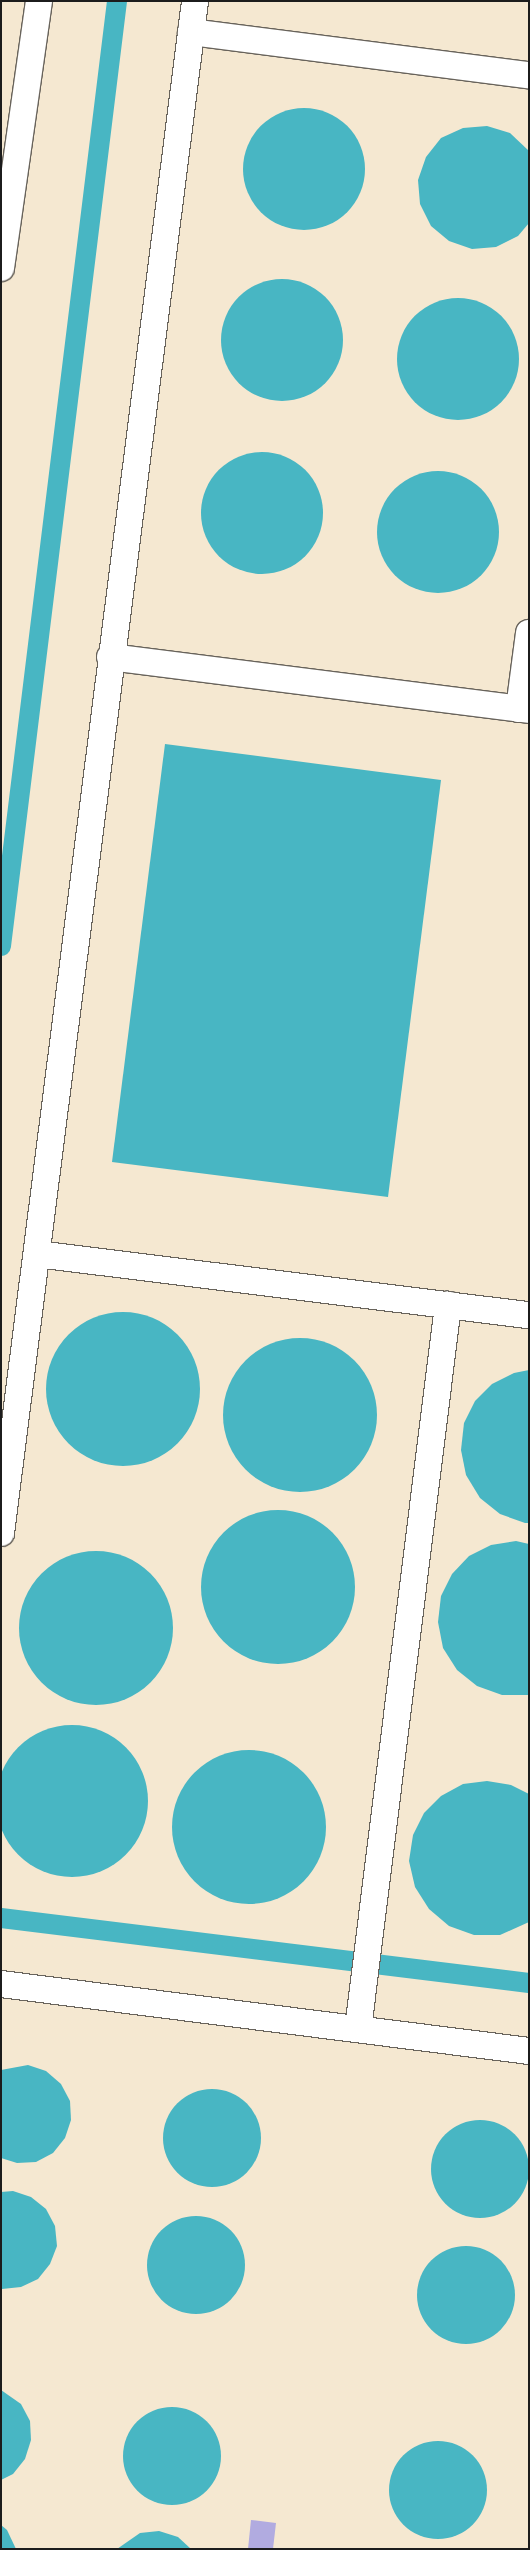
<!DOCTYPE html>
<style>
body{margin:0}
#map{position:relative;width:530px;height:2550px;overflow:hidden;background:#f5e8d1;font-family:Mynerve,sans-serif}
div>[style]{position:absolute}
[style*='--x']{left:calc(var(--x)*1px);top:calc(var(--y)*1px);width:calc(var(--w)*1px);rotate:calc(var(--a)*1deg)}
.water>*{inset:0;background:#48b6c3}
.round{border-radius:50%}
.canal>*{height:20px;margin:-10px;padding:0 10px;transform-origin:10px;border-radius:10px;background:#48b6c3}
.building>*{inset:0;background:#b1abe0}
.roads{filter:drop-shadow(1px 0 #68635b) drop-shadow(-1px 0 #68635b) drop-shadow(0 1px #68635b) drop-shadow(0 -1px #68635b)}
.minor>*{height:26px;margin:-13px;padding:0 13px;transform-origin:13px;border-radius:13px;background:#fff}
span{translate:-50% -50%;white-space:nowrap;text-align:center;line-height:1.15;-webkit-text-stroke:5px #fbf7ec;paint-order:stroke}
.frame{position:absolute;inset:0;border:2px solid #1c1c1c;pointer-events:none}
</style>
<div id="map">
<div class="water">
<div class="round" style="left:243px;top:108px;width:122px;height:122px"></div>
<div style="clip-path:polygon(487px 126px,510px 133px,529px 151px,529px 223px,518px 236px,496px 247px,472px 249px,449px 241px,431px 226px,420px 204px,418px 180px,426px 157px,441px 138px,463px 128px)"></div>
<div class="round" style="left:221px;top:279px;width:122px;height:122px"></div>
<div class="round" style="left:397px;top:298px;width:122px;height:122px"></div>
<div class="round" style="left:201px;top:452px;width:122px;height:122px"></div>
<div class="round" style="left:377px;top:471px;width:122px;height:122px"></div>
<div style="clip-path:polygon(165px 744px,441px 780px,388px 1197px,112px 1162px)"></div>
<div class="round" style="left:46px;top:1312px;width:154px;height:154px"></div>
<div class="round" style="left:223px;top:1338px;width:154px;height:154px"></div>
<div style="clip-path:polygon(529px 1370px,529px 1523px,525px 1523px,500px 1514px,480px 1498px,466px 1475px,461px 1450px,464px 1423px,475px 1401px,492px 1384px,514px 1373px)"></div>
<div class="round" style="left:201px;top:1510px;width:154px;height:154px"></div>
<div style="clip-path:polygon(516px 1541px,529px 1544px,529px 1695px,502px 1695px,477px 1686px,457px 1670px,443px 1648px,438px 1622px,441px 1596px,452px 1574px,469px 1556px,491px 1545px)"></div>
<div class="round" style="left:19px;top:1551px;width:154px;height:154px"></div>
<div class="round" style="left:-4px;top:1725px;width:152px;height:152px"></div>
<div class="round" style="left:172px;top:1750px;width:154px;height:154px"></div>
<div style="clip-path:polygon(487px 1781px,511px 1785px,529px 1794px,529px 1922px,500px 1935px,474px 1935px,449px 1926px,429px 1909px,415px 1887px,409px 1861px,413px 1835px,424px 1813px,441px 1796px,463px 1784px)"></div>
<div style="clip-path:polygon(28px 2065px,46px 2071px,61px 2084px,70px 2101px,71px 2120px,65px 2138px,53px 2153px,36px 2162px,17px 2163px,1px 2158px,1px 2070px)"></div>
<div class="round" style="left:163px;top:2089px;width:98px;height:98px"></div>
<div class="round" style="left:431px;top:2120px;width:98px;height:98px"></div>
<div style="clip-path:polygon(13px 2191px,31px 2197px,46px 2209px,55px 2226px,57px 2246px,50px 2264px,38px 2279px,21px 2287px,2px 2289px,1px 2192px)"></div>
<div class="round" style="left:147px;top:2216px;width:98px;height:98px"></div>
<div class="round" style="left:417px;top:2246px;width:98px;height:98px"></div>
<div style="clip-path:polygon(1px 2390px,21px 2404px,30px 2421px,31px 2440px,25px 2459px,13px 2474px,1px 2480px)"></div>
<div class="round" style="left:123px;top:2407px;width:98px;height:98px"></div>
<div class="round" style="left:389px;top:2441px;width:98px;height:98px"></div>
<div style="clip-path:polygon(1px 2525px,7px 2530px,16px 2549px,1px 2549px)"></div>
<div style="clip-path:polygon(159px 2531px,178px 2537px,191px 2549px,117px 2549px,140px 2533px)"></div>
</div>
<div class="canal">
<div style="--x:1;--y:946;--w:952;--a:-83"></div>
<div style="--x:1;--y:1918;--w:532;--a:7.02"></div>
</div>
<div class="building">
<div style="clip-path:polygon(251px 2520px,276px 2523px,273px 2549px,248px 2549px)"></div>
</div>
<div class="roads">
<div class="minor">
<div style="--x:191;--y:32;--w:341;--a:7.3"></div>
<div style="--x:1;--y:268;--w:270;--a:-81.9"></div>
<div style="--x:110;--y:657;--w:422;--a:7.2"></div>
<div style="--x:519;--y:709;--w:77;--a:-82.5"></div>
<div style="--x:37;--y:1254;--w:496;--a:7.1"></div>
<div style="--x:1;--y:1533;--w:1544;--a:-82.78"></div>
<div style="--x:1;--y:1984;--w:532;--a:7.23"></div>
<div style="--x:358;--y:2029;--w:730;--a:-82.91"></div>
</div>
</div>
<div class="frame"></div>
</div>
